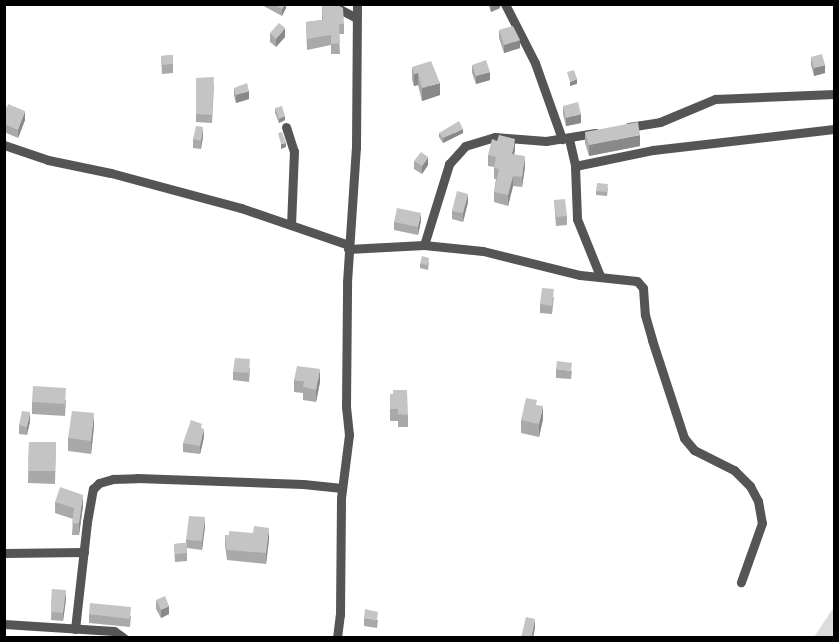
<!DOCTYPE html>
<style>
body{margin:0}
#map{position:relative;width:839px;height:642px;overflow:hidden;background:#fff;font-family:Ubuntu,sans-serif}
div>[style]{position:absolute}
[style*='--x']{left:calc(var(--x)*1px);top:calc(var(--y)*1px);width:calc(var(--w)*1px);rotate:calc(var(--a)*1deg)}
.green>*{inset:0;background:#dcdcdc}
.minor>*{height:9px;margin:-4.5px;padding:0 4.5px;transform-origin:4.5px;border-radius:4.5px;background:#555}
.wall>*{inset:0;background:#a9a9a9}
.shaded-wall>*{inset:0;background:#898989}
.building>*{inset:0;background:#c4c4c4}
span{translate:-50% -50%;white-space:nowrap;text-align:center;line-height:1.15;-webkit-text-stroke:4.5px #fff;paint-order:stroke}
.frame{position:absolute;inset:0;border:6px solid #000;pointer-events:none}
</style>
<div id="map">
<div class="green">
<div style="clip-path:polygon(834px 607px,834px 637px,814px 637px)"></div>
</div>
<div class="minor">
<div style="--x:330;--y:4;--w:30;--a:28"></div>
<div style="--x:505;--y:4;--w:66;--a:63"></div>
<div style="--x:535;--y:63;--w:81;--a:70.4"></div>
<div style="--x:286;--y:127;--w:25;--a:72"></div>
<div style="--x:294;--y:151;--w:74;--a:92.3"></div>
<div style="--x:629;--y:127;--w:31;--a:-9"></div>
<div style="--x:660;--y:122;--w:60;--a:-22.7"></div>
<div style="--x:715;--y:99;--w:119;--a:-2.4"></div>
<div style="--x:569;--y:139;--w:28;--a:77"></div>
<div style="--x:575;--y:166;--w:53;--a:87.8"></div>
<div style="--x:577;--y:219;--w:61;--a:68"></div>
<div style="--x:4;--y:145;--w:46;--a:18.8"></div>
<div style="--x:48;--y:160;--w:64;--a:11.7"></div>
<div style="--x:111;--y:173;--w:135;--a:15.1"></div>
<div style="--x:241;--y:208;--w:114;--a:18.9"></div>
<div style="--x:575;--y:166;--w:80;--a:-11.6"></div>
<div style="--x:653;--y:150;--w:182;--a:-6.6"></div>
<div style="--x:424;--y:245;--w:85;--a:-72.8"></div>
<div style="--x:449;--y:164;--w:24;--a:-48"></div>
<div style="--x:465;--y:146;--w:31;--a:-17"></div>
<div style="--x:495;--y:137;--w:51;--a:4.5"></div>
<div style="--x:546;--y:141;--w:50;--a:-9.3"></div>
<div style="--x:348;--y:249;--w:76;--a:-3"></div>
<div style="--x:424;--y:245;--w:59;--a:5.8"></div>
<div style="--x:483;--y:251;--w:100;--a:13.9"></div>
<div style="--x:580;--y:275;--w:57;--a:6"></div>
<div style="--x:637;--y:281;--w:9;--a:49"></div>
<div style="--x:643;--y:288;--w:27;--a:86"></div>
<div style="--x:645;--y:315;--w:26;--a:74"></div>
<div style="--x:652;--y:340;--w:103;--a:71.9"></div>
<div style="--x:684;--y:438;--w:16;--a:50"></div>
<div style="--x:694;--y:450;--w:45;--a:26.6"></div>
<div style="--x:734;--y:470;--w:23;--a:45"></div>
<div style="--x:750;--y:486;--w:17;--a:62"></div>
<div style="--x:758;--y:501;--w:22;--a:80"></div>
<div style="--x:762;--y:523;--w:63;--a:109.6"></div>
<div style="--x:4;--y:553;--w:80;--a:-0.7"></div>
<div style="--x:4;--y:624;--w:110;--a:3.6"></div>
<div style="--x:114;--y:631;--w:12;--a:35"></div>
<div style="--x:75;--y:629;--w:108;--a:-83.6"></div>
<div style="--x:87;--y:522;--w:34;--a:-80"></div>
<div style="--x:93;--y:489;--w:8;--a:-45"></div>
<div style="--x:99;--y:483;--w:15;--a:-16"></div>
<div style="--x:113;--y:479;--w:24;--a:-2"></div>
<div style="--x:137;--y:478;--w:166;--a:2.1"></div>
<div style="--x:303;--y:484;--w:39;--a:6"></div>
<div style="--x:337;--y:638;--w:23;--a:-83"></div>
<div style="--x:340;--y:615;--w:117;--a:-89.5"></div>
<div style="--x:341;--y:498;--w:64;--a:-82.8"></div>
<div style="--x:349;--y:435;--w:28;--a:-96"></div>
<div style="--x:346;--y:407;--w:125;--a:-89.5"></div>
<div style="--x:347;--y:282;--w:134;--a:-86.2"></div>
<div style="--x:356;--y:148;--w:144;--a:-89.6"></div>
</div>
<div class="wall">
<div style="clip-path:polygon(260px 4px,286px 4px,286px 8px,282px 16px)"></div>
<div style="clip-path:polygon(488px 4px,500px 4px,500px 8px,491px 12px)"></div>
<div style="clip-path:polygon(322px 6px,344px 24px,344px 34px,339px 34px,340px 54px,331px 54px,331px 45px,307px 50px,306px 22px,322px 20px)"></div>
<div style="clip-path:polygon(499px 30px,520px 48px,504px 53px,499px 38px)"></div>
<div style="clip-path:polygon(270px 33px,285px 37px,276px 47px,270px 42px)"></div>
<div style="clip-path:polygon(173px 55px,173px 73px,162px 74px,161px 56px)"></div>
<div style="clip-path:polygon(811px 57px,825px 73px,814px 76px,811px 65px)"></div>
<div style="clip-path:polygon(472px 65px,490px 80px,476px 84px,472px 73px)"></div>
<div style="clip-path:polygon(412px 67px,440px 95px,422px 101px,418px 85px,414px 86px,412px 80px)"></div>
<div style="clip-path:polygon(196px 78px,214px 85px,212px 123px,196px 122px)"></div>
<div style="clip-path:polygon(234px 88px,249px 99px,236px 103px,234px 96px)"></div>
<div style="clip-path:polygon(4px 106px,25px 120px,18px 138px,4px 132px)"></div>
<div style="clip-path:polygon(563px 106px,581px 123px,566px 126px,563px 114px)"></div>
<div style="clip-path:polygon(275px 108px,285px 120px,279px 123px,275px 113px)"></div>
<div style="clip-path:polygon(585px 132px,640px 146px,589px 156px,585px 143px)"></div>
<div style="clip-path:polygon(439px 133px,463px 133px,443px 143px,439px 137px)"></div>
<div style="clip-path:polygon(203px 136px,201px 149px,193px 148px,193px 139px)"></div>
<div style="clip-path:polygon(515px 150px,514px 154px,525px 167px,522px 187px,513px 186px,508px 206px,494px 202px,494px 192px,496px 179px,494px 179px,494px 167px,488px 166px,488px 155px)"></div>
<div style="clip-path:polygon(414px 161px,428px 165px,422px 174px,414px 169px)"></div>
<div style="clip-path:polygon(608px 188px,607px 196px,596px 195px,596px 191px)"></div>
<div style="clip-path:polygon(554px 200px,567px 216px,567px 225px,556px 226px)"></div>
<div style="clip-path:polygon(468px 202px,463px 222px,452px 219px,452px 211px)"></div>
<div style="clip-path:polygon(421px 221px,418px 235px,394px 230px,394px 222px)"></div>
<div style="clip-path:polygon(429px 262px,428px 270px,420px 268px,420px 264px)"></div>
<div style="clip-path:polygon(554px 297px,552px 314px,540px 313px,540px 304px)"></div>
<div style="clip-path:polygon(250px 368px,249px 382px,233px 380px,233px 372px)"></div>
<div style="clip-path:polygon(556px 369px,572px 371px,571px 379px,556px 378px)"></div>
<div style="clip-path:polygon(294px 380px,320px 382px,316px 402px,303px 400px,303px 393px,294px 392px)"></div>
<div style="clip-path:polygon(390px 394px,408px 415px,408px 427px,398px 427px,398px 421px,390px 421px)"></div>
<div style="clip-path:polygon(66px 400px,65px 416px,32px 414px,32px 402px)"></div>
<div style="clip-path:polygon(543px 419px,539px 437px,521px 433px,521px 420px)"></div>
<div style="clip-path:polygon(30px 421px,27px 435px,19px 434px,19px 425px)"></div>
<div style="clip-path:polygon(94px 426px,91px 454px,68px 451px,68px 438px)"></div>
<div style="clip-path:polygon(202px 428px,204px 437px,200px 454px,183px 452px,183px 443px)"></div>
<div style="clip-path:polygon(29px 442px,56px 442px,55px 484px,28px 483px)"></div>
<div style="clip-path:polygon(55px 502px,83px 506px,79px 535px,72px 535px,73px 519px,55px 513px)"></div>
<div style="clip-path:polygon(205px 526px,202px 550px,187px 548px,187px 561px,175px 562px,174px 544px,186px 543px,186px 540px)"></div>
<div style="clip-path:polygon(225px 535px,269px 539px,266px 564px,227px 560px,225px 545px)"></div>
<div style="clip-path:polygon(52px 589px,66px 599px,63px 621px,51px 620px)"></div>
<div style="clip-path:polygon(156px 600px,169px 614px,161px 618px,156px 609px)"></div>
<div style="clip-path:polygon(89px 614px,131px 616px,130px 627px,89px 623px)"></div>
<div style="clip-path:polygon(364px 618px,378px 620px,377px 628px,364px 626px)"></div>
</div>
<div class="shaded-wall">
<div style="clip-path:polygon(285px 4px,286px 4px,286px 8px,282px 16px,282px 9px)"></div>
<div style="clip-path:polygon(491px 4px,500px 4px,500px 8px,491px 12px)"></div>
<div style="clip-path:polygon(285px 28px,285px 37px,276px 47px,276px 39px)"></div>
<div style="clip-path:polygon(520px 40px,520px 48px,504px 53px,504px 45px)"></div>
<div style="clip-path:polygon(825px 65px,825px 73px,814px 76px,814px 68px)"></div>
<div style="clip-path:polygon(490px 72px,490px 80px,476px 84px,476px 76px)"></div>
<div style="clip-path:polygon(418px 73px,418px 85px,414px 86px,414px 74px)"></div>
<div style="clip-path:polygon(577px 79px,577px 84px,570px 86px,570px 82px)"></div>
<div style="clip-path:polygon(440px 83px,440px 95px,422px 101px,422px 88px)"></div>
<div style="clip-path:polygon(249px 91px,249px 99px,236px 103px,236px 95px)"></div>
<div style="clip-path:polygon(25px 111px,25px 120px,18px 138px,18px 130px)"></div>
<div style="clip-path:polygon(581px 114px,581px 123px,566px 126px,566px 118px)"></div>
<div style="clip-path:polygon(285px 116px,285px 120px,279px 123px,279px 119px)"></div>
<div style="clip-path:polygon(203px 127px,203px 136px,201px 149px,201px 141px)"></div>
<div style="clip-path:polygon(463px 129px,463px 133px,443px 143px,443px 138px)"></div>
<div style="clip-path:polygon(640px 135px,640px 146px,589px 156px,589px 145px)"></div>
<div style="clip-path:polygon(515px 139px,515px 150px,512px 165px,512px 154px)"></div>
<div style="clip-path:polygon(286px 143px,286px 147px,281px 149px,281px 144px)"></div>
<div style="clip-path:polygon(525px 156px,525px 167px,522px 187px,522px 177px)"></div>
<div style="clip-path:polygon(428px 157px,428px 165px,422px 174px,422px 166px)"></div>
<div style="clip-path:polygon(513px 176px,513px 186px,508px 206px,508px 195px)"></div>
<div style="clip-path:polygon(468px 194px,468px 202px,463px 222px,463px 213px)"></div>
<div style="clip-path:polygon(421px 213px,421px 221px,418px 235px,418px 227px)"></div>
<div style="clip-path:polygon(320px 369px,320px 382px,316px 402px,316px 390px)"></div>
<div style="clip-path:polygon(543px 406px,543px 419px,539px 437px,539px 424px)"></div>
<div style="clip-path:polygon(30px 412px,30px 421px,27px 435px,27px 427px)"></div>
<div style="clip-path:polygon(94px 413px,94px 426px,91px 454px,91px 441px)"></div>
<div style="clip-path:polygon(204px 429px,204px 437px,200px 454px,200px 446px)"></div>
<div style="clip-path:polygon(83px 495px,83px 506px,79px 535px,79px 523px)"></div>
<div style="clip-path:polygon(205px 517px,205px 526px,202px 550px,202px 541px)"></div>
<div style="clip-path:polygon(269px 528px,269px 539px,266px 564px,266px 553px)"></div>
<div style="clip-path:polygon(66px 590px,66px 599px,63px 621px,63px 613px)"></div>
<div style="clip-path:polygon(169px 606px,169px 614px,161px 618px,161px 610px)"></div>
<div style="clip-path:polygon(535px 619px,535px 628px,533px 638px,531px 638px)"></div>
</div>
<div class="building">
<div style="clip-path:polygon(273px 4px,285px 4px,282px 9px)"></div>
<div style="clip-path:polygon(331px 4px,336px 4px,343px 8px,344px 24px,339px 24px,340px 43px,331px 44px,331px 35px,307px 39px,306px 22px,323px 20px,322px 6px)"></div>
<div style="clip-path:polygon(279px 23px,285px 28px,276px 39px,270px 33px)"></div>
<div style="clip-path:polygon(513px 26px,520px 40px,504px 45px,499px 30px)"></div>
<div style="clip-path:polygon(822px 54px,825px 65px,814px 68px,811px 57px)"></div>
<div style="clip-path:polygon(173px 55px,173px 64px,162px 65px,161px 56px)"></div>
<div style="clip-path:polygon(486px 60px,490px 72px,476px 76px,472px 65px)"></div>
<div style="clip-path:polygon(431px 61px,440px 83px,422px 88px,418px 73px,414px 74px,412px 67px)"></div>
<div style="clip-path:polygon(574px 70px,577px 79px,570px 82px,567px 72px)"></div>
<div style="clip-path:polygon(214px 77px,212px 115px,196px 114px,196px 78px)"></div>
<div style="clip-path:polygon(247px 83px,249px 91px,236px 95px,234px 88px)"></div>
<div style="clip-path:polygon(578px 102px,581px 114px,566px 118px,563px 106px)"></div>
<div style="clip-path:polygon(8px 104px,25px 111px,18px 130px,4px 124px,4px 106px,7px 107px)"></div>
<div style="clip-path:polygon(282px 106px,285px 116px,279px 119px,275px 108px)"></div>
<div style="clip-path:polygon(459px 121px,463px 129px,443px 138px,439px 133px)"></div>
<div style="clip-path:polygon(638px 122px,640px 135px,589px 145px,585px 132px)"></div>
<div style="clip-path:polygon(196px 126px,203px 127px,201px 141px,193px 139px)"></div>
<div style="clip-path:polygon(282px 132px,286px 143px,281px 144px,278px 133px)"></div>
<div style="clip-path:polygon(499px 135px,515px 139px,512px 154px,525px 156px,522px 177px,513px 176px,508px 195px,494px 192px,499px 169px,494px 168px,496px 157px,488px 155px,492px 139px,497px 141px)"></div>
<div style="clip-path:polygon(421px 152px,428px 157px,422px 166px,414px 161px)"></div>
<div style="clip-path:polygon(597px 183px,608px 184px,607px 192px,596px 191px)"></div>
<div style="clip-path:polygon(457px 191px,468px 194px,463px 213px,452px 211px)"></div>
<div style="clip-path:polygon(565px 199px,567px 216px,556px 217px,554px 200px)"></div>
<div style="clip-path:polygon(397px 208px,421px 213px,418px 227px,394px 222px)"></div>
<div style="clip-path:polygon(422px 256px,429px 258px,428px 265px,420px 264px)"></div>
<div style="clip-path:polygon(542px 288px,554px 289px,552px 306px,540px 304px)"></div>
<div style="clip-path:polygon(235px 358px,250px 359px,249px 373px,233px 372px)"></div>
<div style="clip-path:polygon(557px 361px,572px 363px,571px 371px,556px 369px)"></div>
<div style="clip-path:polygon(297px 366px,320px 369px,316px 390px,303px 387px,304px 381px,294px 380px)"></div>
<div style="clip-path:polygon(33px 386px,66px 388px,65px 404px,32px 402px)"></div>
<div style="clip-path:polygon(393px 390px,407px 390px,408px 415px,398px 414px,398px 409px,390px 409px,390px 394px,393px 394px)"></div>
<div style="clip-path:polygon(526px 398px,537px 400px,536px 405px,543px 406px,539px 424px,521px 420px)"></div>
<div style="clip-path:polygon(22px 411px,30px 412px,27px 427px,19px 425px)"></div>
<div style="clip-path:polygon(72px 411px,94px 413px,91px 441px,68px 438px)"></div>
<div style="clip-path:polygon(191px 420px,202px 424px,201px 428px,204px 429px,200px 446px,183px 443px)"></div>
<div style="clip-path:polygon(29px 442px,56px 442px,55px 471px,28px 471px)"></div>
<div style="clip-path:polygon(60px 487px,83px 495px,79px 523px,72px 524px,74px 508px,55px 502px)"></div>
<div style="clip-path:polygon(189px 516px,205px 517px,202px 541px,186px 540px)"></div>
<div style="clip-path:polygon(254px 526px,269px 528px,266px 553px,227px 550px,225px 535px,229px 535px,229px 531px,253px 533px)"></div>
<div style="clip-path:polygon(187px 543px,187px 553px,175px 554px,174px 544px)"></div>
<div style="clip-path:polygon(52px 589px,66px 590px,63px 613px,51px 612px)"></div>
<div style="clip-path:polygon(165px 596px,169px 606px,161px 610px,156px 600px)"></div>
<div style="clip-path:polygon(90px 603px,131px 607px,130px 619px,89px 614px)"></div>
<div style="clip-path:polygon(365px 609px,378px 612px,377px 620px,364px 618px)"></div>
<div style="clip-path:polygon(526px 617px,535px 619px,531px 638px,521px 638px)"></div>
</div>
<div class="frame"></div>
</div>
